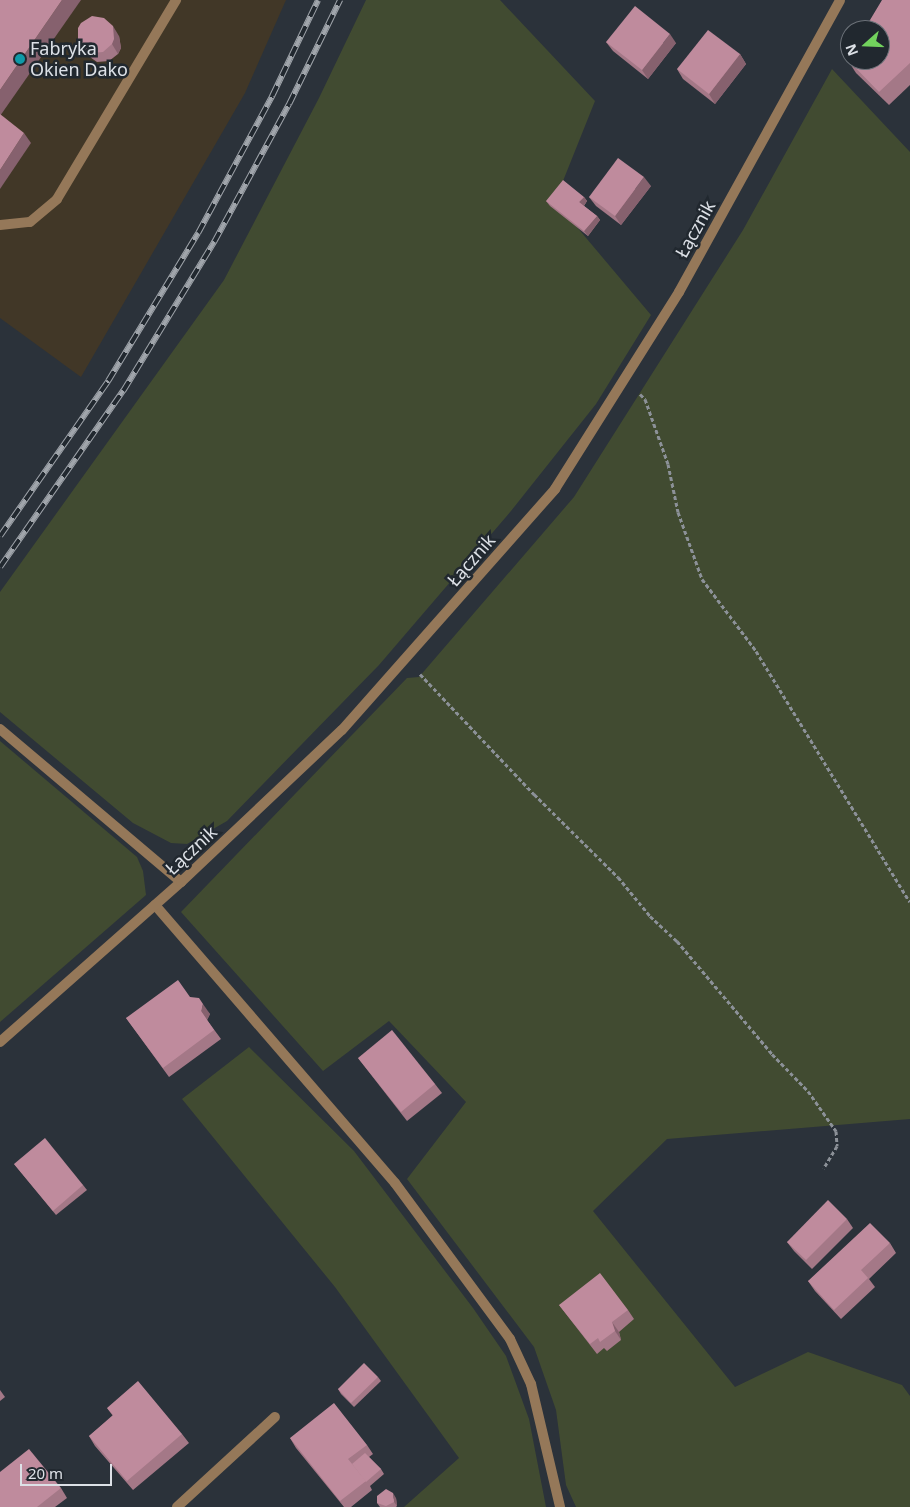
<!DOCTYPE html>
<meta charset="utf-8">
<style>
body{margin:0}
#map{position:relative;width:910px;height:1507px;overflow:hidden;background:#2b323a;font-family:"Noto Sans",sans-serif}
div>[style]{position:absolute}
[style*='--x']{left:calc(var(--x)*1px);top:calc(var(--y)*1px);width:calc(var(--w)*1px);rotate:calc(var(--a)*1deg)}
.industrial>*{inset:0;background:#413727}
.green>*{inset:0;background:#414b31}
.path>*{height:3px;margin-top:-1.5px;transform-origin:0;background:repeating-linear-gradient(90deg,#8c9198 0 4px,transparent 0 6.5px)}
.service>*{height:10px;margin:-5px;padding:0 5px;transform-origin:5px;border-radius:5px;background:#957859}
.minor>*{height:10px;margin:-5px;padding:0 5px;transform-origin:5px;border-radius:5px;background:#957859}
.rail>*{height:5.5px;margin-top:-2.75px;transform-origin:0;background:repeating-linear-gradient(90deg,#21282f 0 11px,#a0a5ab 0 22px);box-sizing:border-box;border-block:1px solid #a0a5ab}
.wall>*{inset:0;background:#a47887}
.shaded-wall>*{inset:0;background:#86616e}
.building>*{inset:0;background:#bf8b9d}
.dots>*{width:14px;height:14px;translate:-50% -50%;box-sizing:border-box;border:2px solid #21282f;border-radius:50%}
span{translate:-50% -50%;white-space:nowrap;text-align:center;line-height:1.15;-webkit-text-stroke:5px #21282f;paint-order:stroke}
.poi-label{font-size:18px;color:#dde1e7}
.left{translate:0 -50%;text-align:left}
.street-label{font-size:18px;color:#dde1e7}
.north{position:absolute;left:840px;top:20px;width:50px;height:50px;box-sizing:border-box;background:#21282f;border:1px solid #6c7279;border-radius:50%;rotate:250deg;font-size:14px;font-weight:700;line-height:20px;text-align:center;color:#dde1e7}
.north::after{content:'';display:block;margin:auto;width:18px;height:22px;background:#72d25d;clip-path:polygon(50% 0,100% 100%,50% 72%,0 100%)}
.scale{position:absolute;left:20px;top:1464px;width:92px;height:22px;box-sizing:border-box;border:2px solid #dde1e7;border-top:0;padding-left:6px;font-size:15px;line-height:18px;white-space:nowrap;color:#dde1e7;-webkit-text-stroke:4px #21282f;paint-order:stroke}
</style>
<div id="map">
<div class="industrial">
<div style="clip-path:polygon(0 0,286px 0,245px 93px,81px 377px,0 318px)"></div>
</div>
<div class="green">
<div style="clip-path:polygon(366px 0,500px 0,595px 101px,555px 201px,651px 315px,596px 404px,511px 511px,379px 665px,227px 821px,187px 844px,171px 843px,133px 823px,0 712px,0 592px,224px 280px,319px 98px)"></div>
<div style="clip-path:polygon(832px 69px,910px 152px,910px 1119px,667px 1139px,593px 1211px,735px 1387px,808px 1352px,902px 1385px,910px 1396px,910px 1507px,576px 1507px,566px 1485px,556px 1410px,534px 1347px,407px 1179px,466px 1102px,389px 1021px,323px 1071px,181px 912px,407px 678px,419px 677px,574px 497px,743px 230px)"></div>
<div style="clip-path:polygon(0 741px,137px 857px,143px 871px,146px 895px,0 1022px)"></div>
<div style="clip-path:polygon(249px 1047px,354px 1151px,473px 1308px,506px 1356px,529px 1419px,546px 1507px,404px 1507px,459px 1458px,335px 1287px,182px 1099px)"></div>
</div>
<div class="path">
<div style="--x:640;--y:394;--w:7;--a:45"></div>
<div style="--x:645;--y:399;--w:69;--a:70.5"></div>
<div style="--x:668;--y:464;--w:49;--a:78.2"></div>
<div style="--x:678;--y:512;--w:71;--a:70.3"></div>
<div style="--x:702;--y:579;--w:90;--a:53.1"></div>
<div style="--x:756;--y:651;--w:294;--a:58.5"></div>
<div style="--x:420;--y:674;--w:166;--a:46.5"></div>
<div style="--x:534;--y:794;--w:118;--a:44.7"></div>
<div style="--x:618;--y:877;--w:50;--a:50.6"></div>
<div style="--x:650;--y:916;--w:37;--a:43"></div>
<div style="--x:677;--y:941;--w:148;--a:49.9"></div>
<div style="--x:772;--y:1054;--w:52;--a:45.8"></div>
<div style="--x:808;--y:1091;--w:49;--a:55"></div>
<div style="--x:836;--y:1131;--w:15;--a:86"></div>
<div style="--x:837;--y:1146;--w:26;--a:121"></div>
</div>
<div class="service">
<div style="--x:0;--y:225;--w:30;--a:-6"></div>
<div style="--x:30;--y:222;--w:35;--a:-40"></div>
<div style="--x:57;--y:199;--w:232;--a:-59.1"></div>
<div style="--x:0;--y:729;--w:237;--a:40.2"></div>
</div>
<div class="minor">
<div style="--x:155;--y:905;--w:367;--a:49.2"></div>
<div style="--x:395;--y:1183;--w:194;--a:53.6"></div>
<div style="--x:510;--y:1339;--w:50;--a:65"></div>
<div style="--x:531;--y:1384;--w:126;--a:76.7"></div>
<div style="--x:0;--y:1042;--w:242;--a:-41.5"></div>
<div style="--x:181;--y:882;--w:221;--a:-43.4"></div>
<div style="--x:342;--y:730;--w:322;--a:-48.5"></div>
<div style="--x:555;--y:489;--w:233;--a:-57.8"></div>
<div style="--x:679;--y:292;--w:333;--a:-61.1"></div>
<div style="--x:177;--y:1507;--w:133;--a:-42.6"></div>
</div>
<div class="rail">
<div style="--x:0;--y:536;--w:189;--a:-55.1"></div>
<div style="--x:108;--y:381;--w:173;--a:-58.7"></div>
<div style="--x:198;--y:233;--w:156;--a:-61.6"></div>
<div style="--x:272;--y:96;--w:106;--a:-64.4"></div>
<div style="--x:0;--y:567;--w:215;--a:-55.1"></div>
<div style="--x:123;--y:391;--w:175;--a:-58.6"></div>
<div style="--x:214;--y:242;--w:157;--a:-61.5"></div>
<div style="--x:289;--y:104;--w:116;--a:-63.9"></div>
</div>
<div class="wall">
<div style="clip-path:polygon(910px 0,910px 85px,889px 105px,856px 73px,847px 59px)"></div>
<div style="clip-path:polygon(119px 36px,121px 48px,118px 54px,109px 61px,97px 62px,87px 55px,81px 46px)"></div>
<div style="clip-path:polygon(606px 42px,676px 43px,648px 79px,613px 51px)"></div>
<div style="clip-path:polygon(740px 54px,746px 64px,715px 104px,683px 79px,677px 69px)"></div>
<div style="clip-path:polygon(651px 186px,621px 225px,596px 206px,589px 197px)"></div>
<div style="clip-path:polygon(584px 197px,587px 201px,584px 206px,597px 216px,600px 220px,588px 236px,550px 206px,546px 201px)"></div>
<div style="clip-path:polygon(190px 997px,210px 1014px,207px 1020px,221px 1039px,169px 1077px,126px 1018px)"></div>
<div style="clip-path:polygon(358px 1058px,435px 1084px,442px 1093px,407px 1121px)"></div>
<div style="clip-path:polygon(14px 1164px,83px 1185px,87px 1190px,56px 1215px)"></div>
<div style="clip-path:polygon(847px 1219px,853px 1228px,812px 1269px,794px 1251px,787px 1242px)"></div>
<div style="clip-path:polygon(890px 1243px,896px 1253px,869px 1279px,875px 1287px,841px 1319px,815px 1291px,808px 1281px)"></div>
<div style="clip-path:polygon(559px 1305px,628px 1310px,634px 1319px,619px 1332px,621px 1340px,607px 1351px,604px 1348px,597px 1354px)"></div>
<div style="clip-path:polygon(378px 1377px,381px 1381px,354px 1407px,341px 1394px,338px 1389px)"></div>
<div style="clip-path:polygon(0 1390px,5px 1397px,0 1401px)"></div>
<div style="clip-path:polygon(107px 1408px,182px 1434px,189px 1443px,133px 1490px,95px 1446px,89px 1436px,113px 1416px)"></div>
<div style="clip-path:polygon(290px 1438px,367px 1445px,373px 1454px,369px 1457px,381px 1469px,384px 1474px,370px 1486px,372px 1490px,351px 1507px,344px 1507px,296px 1448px)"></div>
<div style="clip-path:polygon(61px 1488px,67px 1498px,55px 1507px,0 1507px)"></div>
<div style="clip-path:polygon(396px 1498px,397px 1506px,396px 1507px,380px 1507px,377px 1503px)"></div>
</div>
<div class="shaded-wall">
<div style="clip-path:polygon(62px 0,81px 0,0 116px,0 90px)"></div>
<div style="clip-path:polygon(113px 26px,119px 36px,121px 48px,118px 54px,112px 44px)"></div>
<div style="clip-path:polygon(670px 34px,676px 43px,648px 79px,642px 70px)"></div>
<div style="clip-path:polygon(740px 54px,746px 64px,715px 104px,709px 94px)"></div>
<div style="clip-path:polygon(24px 133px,31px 143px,0 189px,0 170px)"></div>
<div style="clip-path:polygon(644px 177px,651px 186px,621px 225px,615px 216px)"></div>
<div style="clip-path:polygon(584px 197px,587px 201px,583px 207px,579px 202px)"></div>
<div style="clip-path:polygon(597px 216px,600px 220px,588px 236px,584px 231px)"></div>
<div style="clip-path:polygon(203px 1004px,210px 1014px,207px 1020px,201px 1011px)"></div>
<div style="clip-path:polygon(612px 1322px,619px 1332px,621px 1340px,615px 1331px)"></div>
<div style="clip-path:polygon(393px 1493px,396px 1498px,397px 1506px,394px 1502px)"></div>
</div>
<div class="building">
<div style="clip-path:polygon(0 0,62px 0,0 90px)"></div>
<div style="clip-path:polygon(882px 0,910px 0,910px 63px,879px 92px,847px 59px,850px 54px,850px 60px,880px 60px,880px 30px,864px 30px)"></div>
<div style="clip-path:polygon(635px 6px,670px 34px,642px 70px,606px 42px)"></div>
<div style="clip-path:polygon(92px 16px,104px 18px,113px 26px,114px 39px,112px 44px,103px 52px,91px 53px,81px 46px,78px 40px,78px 28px,81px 23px)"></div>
<div style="clip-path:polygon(708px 30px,740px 54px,709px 94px,677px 69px)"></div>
<div style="clip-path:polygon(0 114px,24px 133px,0 170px)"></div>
<div style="clip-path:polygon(618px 158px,644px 177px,615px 216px,589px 197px)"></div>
<div style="clip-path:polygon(563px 180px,584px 197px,579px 202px,597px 216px,584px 231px,546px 201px)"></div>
<div style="clip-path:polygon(178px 980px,190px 997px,199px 998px,203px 1004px,201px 1011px,214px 1030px,163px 1068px,126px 1018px)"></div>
<div style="clip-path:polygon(392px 1030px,435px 1084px,401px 1112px,358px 1058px)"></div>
<div style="clip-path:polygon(45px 1138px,83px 1185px,53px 1211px,14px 1164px)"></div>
<div style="clip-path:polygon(828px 1200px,847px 1219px,806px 1260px,787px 1242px)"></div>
<div style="clip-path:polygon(870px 1223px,890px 1243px,861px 1270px,868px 1278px,834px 1310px,808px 1281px)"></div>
<div style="clip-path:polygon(600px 1273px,628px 1310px,612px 1322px,615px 1331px,600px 1342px,598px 1338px,590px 1344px,559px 1305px)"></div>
<div style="clip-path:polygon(364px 1363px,378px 1377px,351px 1403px,338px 1389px)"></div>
<div style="clip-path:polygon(138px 1381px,182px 1434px,127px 1481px,89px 1436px,113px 1415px,107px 1408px)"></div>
<div style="clip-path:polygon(334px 1403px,367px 1445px,348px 1459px,366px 1481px,340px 1501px,290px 1438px)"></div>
<div style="clip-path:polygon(29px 1449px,61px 1488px,37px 1507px,0 1507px,0 1472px)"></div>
<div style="clip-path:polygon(365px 1453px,381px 1469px,366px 1482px,352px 1464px)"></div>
<div style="clip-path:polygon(386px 1489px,393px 1493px,394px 1502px,386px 1506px,377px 1503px,377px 1496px)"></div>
</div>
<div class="dots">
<div style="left:20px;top:59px;background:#0f9aa8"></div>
</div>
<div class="poi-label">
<span class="left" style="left:30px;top:59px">Fabryka<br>Okien Dako</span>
</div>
<div class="street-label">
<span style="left:695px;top:229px;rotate:-61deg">Łącznik</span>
<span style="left:471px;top:560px;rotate:-49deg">Łącznik</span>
<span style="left:191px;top:850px;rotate:-43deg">Łącznik</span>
</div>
<div class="north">N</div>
<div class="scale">20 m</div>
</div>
